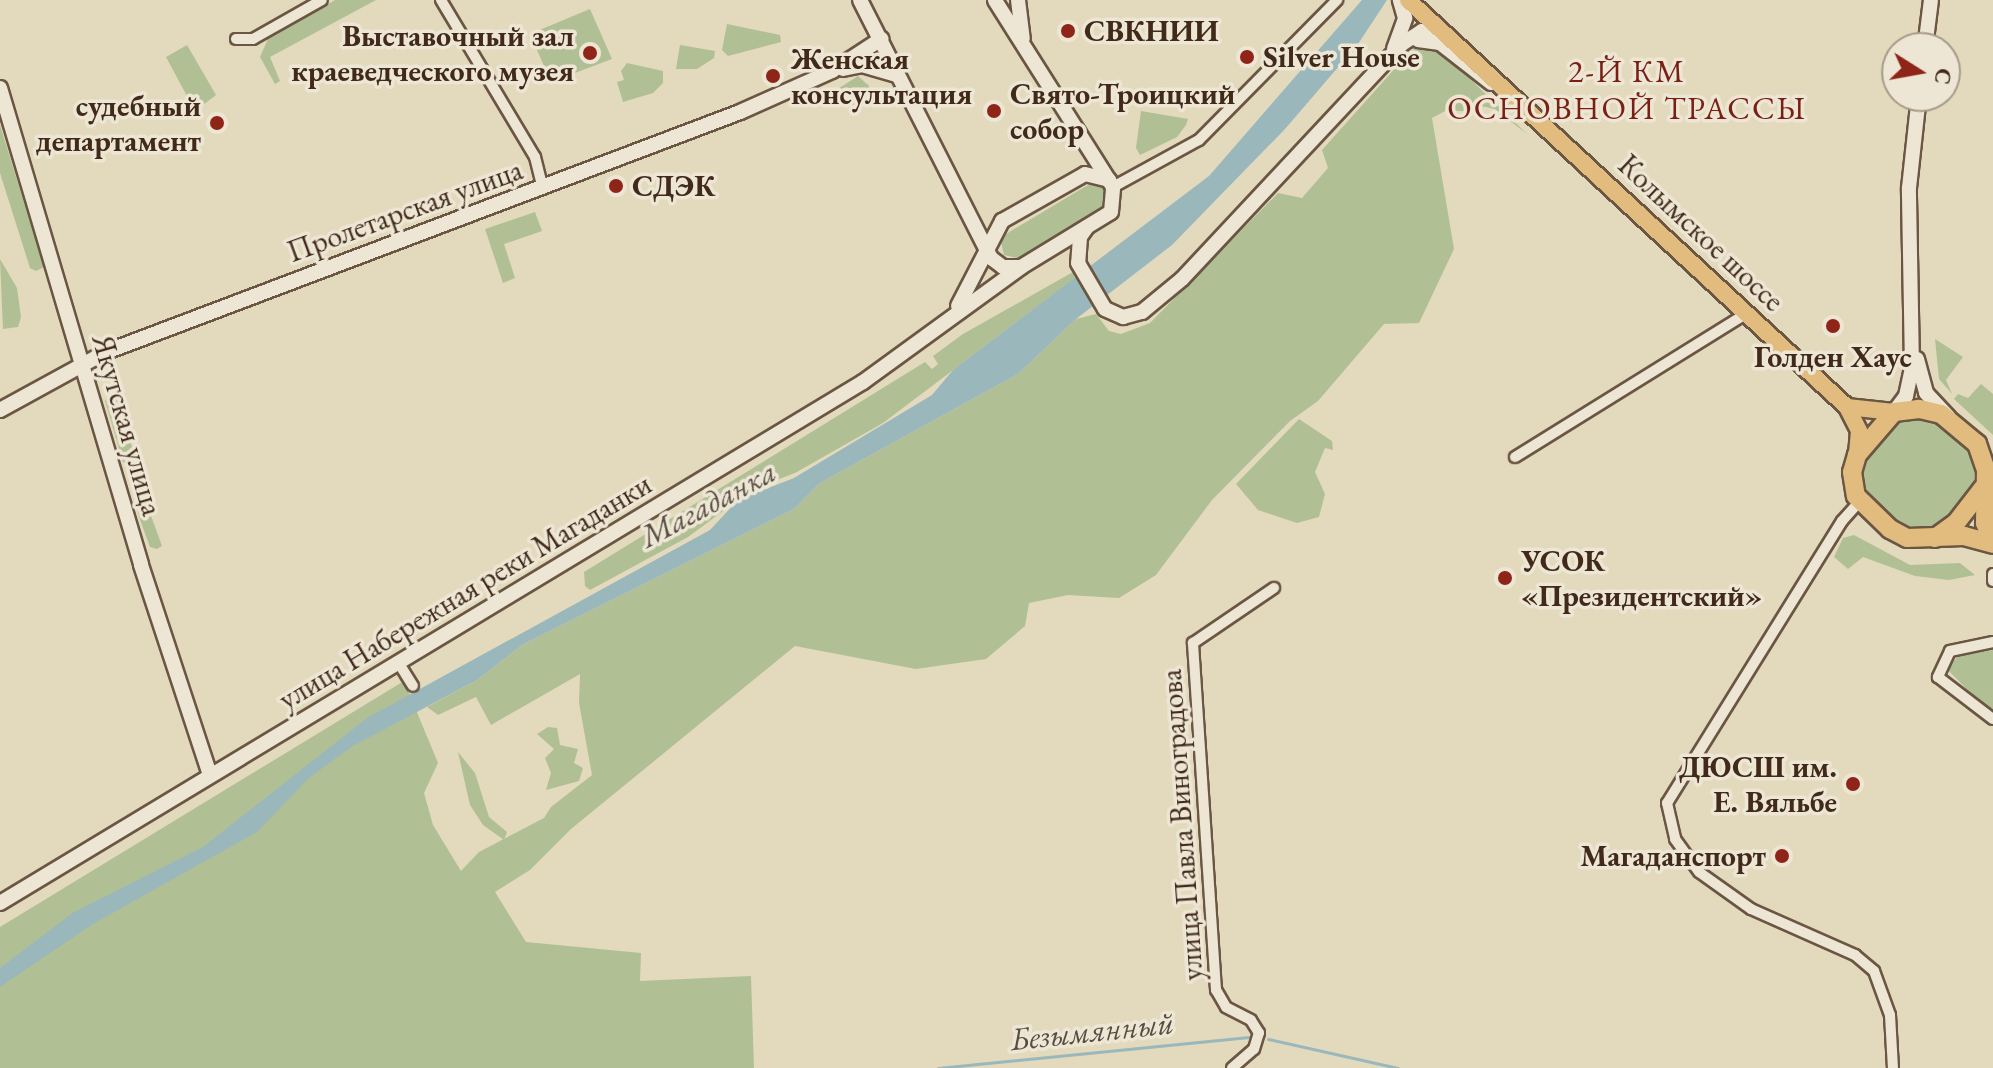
<!DOCTYPE html>
<meta charset="utf-8">
<style>
body{margin:0}
#map{position:relative;width:1993px;height:1068px;overflow:hidden;background:#e3d9bd;font-family:"EB Garamond",serif}
div>[style]{position:absolute}
[style*='--x']{left:calc(var(--x)*1px);top:calc(var(--y)*1px);width:calc(var(--w)*1px);rotate:calc(var(--a)*1deg)}
.green>*{inset:0;background:#b0c094}
.water>*{inset:0;background:#9ab7bc}
.stream>*{height:3px;margin:-1.5px;padding:0 1.5px;transform-origin:1.5px;border-radius:1.5px;background:#9ab7bc}
.roads{filter:drop-shadow(2px 0 #6a5643) drop-shadow(-2px 0 #6a5643) drop-shadow(0 2px #6a5643) drop-shadow(0 -2px #6a5643)}
.street>*{height:10px;margin:-5px;padding:0 5px;transform-origin:5px;border-radius:5px;background:#ede6d4}
.secondary>*{height:14px;margin:-7px;padding:0 7px;transform-origin:7px;border-radius:7px;background:#ede6d4}
.primary>*{height:16px;margin:-8px;padding:0 8px;transform-origin:8px;border-radius:8px;background:#e2bc7e}
.highway>*{height:18px;margin:-9px;padding:0 9px;transform-origin:9px;border-radius:9px;background:#e2bc7e}
.dots>*{width:22px;height:22px;translate:-50% -50%;box-sizing:border-box;border:4px solid #ede6d4;border-radius:50%}
span{translate:-50% -50%;white-space:nowrap;text-align:center;line-height:1.15;-webkit-text-stroke:7px #ede6d4;paint-order:stroke}
.poi-label{font-size:30px;color:#412a1a;font-weight:700}
.left{translate:0 -50%;text-align:left}
.right{translate:-100% -50%;text-align:right}
.street-label{font-size:30px;color:#412a1a}
.neighbourhood-label{font-size:32px;color:#7a1f14;letter-spacing:2px}
.water-label{font-size:32px;color:#574d42;font-style:italic}
.north{position:absolute;left:1881px;top:32px;width:80px;height:80px;box-sizing:border-box;background:#ede6d4;border:2px solid #a89b8a;border-radius:50%;rotate:101deg;font-size:22px;font-weight:700;line-height:32px;text-align:center;color:#412a1a}
.north::after{content:'';display:block;margin:auto;width:28px;height:36px;background:#8f2418;clip-path:polygon(50% 0,100% 100%,50% 72%,0 100%)}
</style>
<div id="map">
<div class="green">
<div style="clip-path:polygon(335px 0,376px 0,270px 57px,280px 81px,275px 84px,260px 57px,268px 39px)"></div>
<div style="clip-path:polygon(590px 9px,612px 59px,551px 82px,530px 34px)"></div>
<div style="clip-path:polygon(727px 24px,780px 35px,781px 42px,728px 56px,722px 50px)"></div>
<div style="clip-path:polygon(1433px 43px,1527px 134px,1495px 109px,1481px 106px,1473px 112px,1447px 110px,1432px 118px,1454px 249px,1419px 323px,1384px 324px,1318px 401px,1290px 421px,1212px 500px,1156px 575px,1119px 598px,1068px 595px,1029px 603px,1025px 626px,986px 659px,916px 669px,795px 646px,571px 829px,530px 870px,495px 892px,526px 942px,641px 953px,640px 981px,751px 976px,754px 1068px,0 1068px,0 927px,404px 681px,438px 763px,424px 793px,433px 825px,461px 871px,479px 852px,544px 818px,551px 807px,592px 775px,579px 703px,580px 674px,491px 725px,476px 697px,438px 715px,427px 707px,477px 680px,522px 645px,794px 509px,820px 483px,1018px 374px,1076px 319px,1096px 314px,1109px 331px,1121px 334px,1150px 323px,1278px 193px,1302px 198px,1328px 168px,1322px 150px,1398px 65px,1418px 45px)"></div>
<div style="clip-path:polygon(187px 45px,216px 95px,195px 111px,166px 57px)"></div>
<div style="clip-path:polygon(680px 45px,715px 51px,714px 58px,697px 69px,676px 69px)"></div>
<div style="clip-path:polygon(627px 63px,663px 71px,663px 83px,653px 93px,623px 102px,617px 82px,624px 80px,621px 71px)"></div>
<div style="clip-path:polygon(858px 76px,869px 86px,867px 104px,811px 106px)"></div>
<div style="clip-path:polygon(1141px 111px,1188px 119px,1186px 125px,1177px 137px,1140px 155px,1136px 148px)"></div>
<div style="clip-path:polygon(0 125px,44px 267px,36px 271px,30px 268px,0 173px)"></div>
<div style="clip-path:polygon(1098px 184px,1106px 190px,1105px 209px,1021px 259px,1004px 255px,1001px 242px,1006px 234px,1088px 185px)"></div>
<div style="clip-path:polygon(535px 212px,542px 231px,504px 244px,515px 278px,503px 283px,485px 229px)"></div>
<div style="clip-path:polygon(0 259px,17px 288px,21px 317px,18px 327px,3px 329px)"></div>
<div style="clip-path:polygon(1073px 272px,1075px 278px,883px 423px,795px 473px,753px 489px,688px 537px,590px 590px,585px 586px,584px 572px,925px 362px,932px 369px,938px 364px,933px 356px,963px 334px)"></div>
<div style="clip-path:polygon(1935px 339px,1963px 357px,1946px 380px,1952px 394px,1939px 379px)"></div>
<div style="clip-path:polygon(1981px 384px,1993px 394px,1993px 435px,1954px 399px,1958px 394px,1968px 398px)"></div>
<div style="clip-path:polygon(110px 394px,116px 396px,126px 426px,135px 458px,132px 466px,123px 462px,105px 401px)"></div>
<div style="clip-path:polygon(1904px 415px,1932px 418px,1967px 446px,1976px 465px,1973px 488px,1932px 530px,1900px 526px,1863px 491px,1859px 476px,1870px 444px)"></div>
<div style="clip-path:polygon(1299px 419px,1332px 441px,1333px 450px,1325px 448px,1315px 472px,1325px 494px,1319px 517px,1297px 523px,1258px 510px,1236px 484px)"></div>
<div style="clip-path:polygon(142px 491px,162px 546px,157px 549px,150px 547px,139px 517px,135px 495px)"></div>
<div style="clip-path:polygon(1854px 535px,1910px 565px,1960px 563px,1975px 575px,1949px 580px,1915px 576px,1863px 557px,1848px 569px,1834px 557px,1843px 538px)"></div>
<div style="clip-path:polygon(1993px 650px,1993px 716px,1947px 669px,1958px 656px)"></div>
<div style="clip-path:polygon(548px 727px,557px 728px,560px 745px,578px 749px,574px 763px,583px 768px,579px 781px,546px 790px,551px 773px,545px 758px,554px 749px,537px 734px)"></div>
<div style="clip-path:polygon(458px 752px,475px 773px,489px 817px,507px 832px,504px 840px,483px 825px,470px 805px)"></div>
</div>
<div class="water">
<div style="clip-path:polygon(1362px 0,1387px 0,1358px 44px,1285px 129px,1172px 245px,1076px 319px,1018px 374px,820px 483px,794px 509px,522px 645px,477px 680px,353px 746px,310px 777px,257px 832px,93px 924px,0 987px,0 968px,74px 912px,203px 847px,367px 718px,710px 530px,738px 500px,794px 478px,932px 395px,953px 370px,1209px 176px)"></div>
</div>
<div class="stream">
<div style="--x:1268;--y:1039;--w:133;--a:12.6"></div>
<div style="--x:938;--y:1068;--w:315;--a:-5.7"></div>
</div>
<div class="roads">
<div class="street">
<div style="--x:441;--y:0;--w:183;--a:59.1"></div>
<div style="--x:535;--y:157;--w:32;--a:76"></div>
<div style="--x:236;--y:39;--w:17;--a:0"></div>
<div style="--x:253;--y:39;--w:79;--a:-29.5"></div>
<div style="--x:1113;--y:187;--w:98;--a:-28.7"></div>
<div style="--x:1199;--y:140;--w:197;--a:-45.4"></div>
<div style="--x:1515;--y:457;--w:272;--a:-31.8"></div>
<div style="--x:1860;--y:501;--w:27;--a:132"></div>
<div style="--x:1842;--y:521;--w:332;--a:121.8"></div>
<div style="--x:1667;--y:803;--w:37;--a:77"></div>
<div style="--x:1675;--y:839;--w:41;--a:54"></div>
<div style="--x:1699;--y:872;--w:64;--a:35.4"></div>
<div style="--x:1751;--y:909;--w:114;--a:23.9"></div>
<div style="--x:1855;--y:955;--w:25;--a:40"></div>
<div style="--x:1874;--y:971;--w:47;--a:70"></div>
<div style="--x:1890;--y:1015;--w:53;--a:86.8"></div>
<div style="--x:1993;--y:574;--w:7;--a:90"></div>
<div style="--x:1993;--y:642;--w:44;--a:168.2"></div>
<div style="--x:1950;--y:651;--w:29;--a:115"></div>
<div style="--x:1938;--y:677;--w:69;--a:37.4"></div>
<div style="--x:398;--y:662;--w:28;--a:58"></div>
<div style="--x:1232;--y:1068;--w:29;--a:-41"></div>
<div style="--x:1254;--y:1049;--w:17;--a:-73"></div>
<div style="--x:1259;--y:1033;--w:15;--a:-122"></div>
<div style="--x:1251;--y:1020;--w:28;--a:-153"></div>
<div style="--x:1226;--y:1007;--w:20;--a:-120"></div>
<div style="--x:1216;--y:990;--w:348;--a:-93.8"></div>
<div style="--x:1193;--y:643;--w:98;--a:-34.2"></div>
</div>
<div class="secondary">
<div style="--x:860;--y:0;--w:289;--a:63.1"></div>
<div style="--x:991;--y:258;--w:15;--a:37"></div>
<div style="--x:1003;--y:267;--w:17;--a:0"></div>
<div style="--x:1018;--y:0;--w:39;--a:83"></div>
<div style="--x:1418;--y:40;--w:22;--a:8"></div>
<div style="--x:1440;--y:43;--w:65;--a:38.1"></div>
<div style="--x:1925;--y:48;--w:48;--a:-82.9"></div>
<div style="--x:1394;--y:49;--w:33;--a:-70"></div>
<div style="--x:1405;--y:18;--w:19;--a:-106"></div>
<div style="--x:843;--y:69;--w:19;--a:-12"></div>
<div style="--x:862;--y:65;--w:35;--a:16"></div>
<div style="--x:0;--y:88;--w:497;--a:73.5"></div>
<div style="--x:141;--y:565;--w:221;--a:71.8"></div>
<div style="--x:1087;--y:227;--w:12;--a:125"></div>
<div style="--x:1080;--y:237;--w:26;--a:94"></div>
<div style="--x:1078;--y:263;--w:53;--a:59.6"></div>
<div style="--x:1105;--y:309;--w:20;--a:24"></div>
<div style="--x:1123;--y:317;--w:20;--a:-15"></div>
<div style="--x:1142;--y:312;--w:52;--a:-39.5"></div>
<div style="--x:1182;--y:279;--w:322;--a:-46.9"></div>
<div style="--x:1402;--y:44;--w:24;--a:-33"></div>
<div style="--x:1422;--y:31;--w:24;--a:7"></div>
<div style="--x:958;--y:306;--w:96;--a:-62.6"></div>
<div style="--x:1002;--y:221;--w:95;--a:-29.5"></div>
<div style="--x:1085;--y:174;--w:25;--a:14"></div>
<div style="--x:1917;--y:359;--w:35;--a:75"></div>
<div style="--x:1926;--y:393;--w:33;--a:47"></div>
<div style="--x:0;--y:410;--w:121;--a:-28.7"></div>
<div style="--x:106;--y:352;--w:678;--a:-20.73"></div>
<div style="--x:740;--y:112;--w:101;--a:-24"></div>
<div style="--x:832;--y:71;--w:59;--a:-33.1"></div>
<div style="--x:1894;--y:412;--w:20;--a:-53"></div>
<div style="--x:1906;--y:396;--w:29;--a:-78"></div>
<div style="--x:1912;--y:368;--w:180;--a:-91"></div>
<div style="--x:1909;--y:188;--w:93;--a:-83.8"></div>
<div style="--x:0;--y:903;--w:1008;--a:-31.12"></div>
<div style="--x:863;--y:382;--w:195;--a:-36"></div>
<div style="--x:1021;--y:267;--w:105;--a:-31.4"></div>
<div style="--x:1111;--y:212;--w:25;--a:-85"></div>
<div style="--x:1113;--y:187;--w:221;--a:-122.3"></div>
</div>
<div class="primary">
<div style="--x:1408;--y:0;--w:599;--a:42.83"></div>
<div style="--x:1847;--y:407;--w:27;--a:63"></div>
<div style="--x:1859;--y:431;--w:24;--a:95"></div>
<div style="--x:1847;--y:407;--w:47;--a:6.1"></div>
</div>
<div class="highway">
<div style="--x:1935;--y:538;--w:26;--a:-36"></div>
<div style="--x:1956;--y:523;--w:44;--a:-52.4"></div>
<div style="--x:1993;--y:541;--w:20;--a:-114"></div>
<div style="--x:1985;--y:523;--w:53;--a:-88.9"></div>
<div style="--x:1986;--y:470;--w:28;--a:-109"></div>
<div style="--x:1977;--y:444;--w:47;--a:-140.2"></div>
<div style="--x:1941;--y:414;--w:23;--a:-167"></div>
<div style="--x:1919;--y:409;--w:25;--a:173"></div>
<div style="--x:1894;--y:412;--w:57;--a:130.7"></div>
<div style="--x:1857;--y:455;--w:18;--a:106"></div>
<div style="--x:1852;--y:472;--w:24;--a:81"></div>
<div style="--x:1856;--y:496;--w:47;--a:44.1"></div>
<div style="--x:1890;--y:529;--w:19;--a:28"></div>
<div style="--x:1907;--y:538;--w:57;--a:-2"></div>
<div style="--x:1964;--y:536;--w:30;--a:15"></div>
</div>
</div>
<div class="dots">
<div style="left:1068px;top:31px;background:#8f2418"></div>
<div style="left:590px;top:53px;background:#8f2418"></div>
<div style="left:1247px;top:57px;background:#8f2418"></div>
<div style="left:773px;top:76px;background:#8f2418"></div>
<div style="left:994px;top:111px;background:#8f2418"></div>
<div style="left:217px;top:123px;background:#8f2418"></div>
<div style="left:616px;top:186px;background:#8f2418"></div>
<div style="left:1833px;top:326px;background:#8f2418"></div>
<div style="left:1505px;top:578px;background:#8f2418"></div>
<div style="left:1853px;top:784px;background:#8f2418"></div>
<div style="left:1782px;top:856px;background:#8f2418"></div>
</div>
<div class="poi-label">
<span class="left" style="left:1084px;top:31px">СВКНИИ</span>
<span class="right" style="left:574px;top:53px">Выставочный зал<br>краеведческого музея</span>
<span class="left" style="left:1263px;top:57px">Silver House</span>
<span class="left" style="left:791px;top:76px">Женская<br>консультация</span>
<span class="left" style="left:1010px;top:111px">Свято-Троицкий<br>собор</span>
<span class="right" style="left:201px;top:123px">судебный<br>департамент</span>
<span class="left" style="left:632px;top:186px">СДЭК</span>
<span style="left:1833px;top:357px">Голден Хаус</span>
<span class="left" style="left:1521px;top:578px">УСОК<br>«Президентский»</span>
<span class="right" style="left:1837px;top:784px">ДЮСШ им.<br>Е. Вяльбе</span>
<span class="right" style="left:1766px;top:856px">Магаданспорт</span>
</div>
<div class="street-label">
<span style="left:405px;top:211px;rotate:-20deg">Пролетарская улица</span>
<span style="left:1701px;top:233px;rotate:43deg">Колымское шоссе</span>
<span style="left:127px;top:425px;rotate:74deg">Якутская улица</span>
<span style="left:465px;top:592px;rotate:-31deg">улица Набережная реки Магаданки</span>
<span style="left:1182px;top:825px;rotate:-94deg">улица Павла Виноградова</span>
</div>
<div class="neighbourhood-label">
<span style="left:1627px;top:90px">2-Й КМ<br>ОСНОВНОЙ ТРАССЫ</span>
</div>
<div class="water-label">
<span style="left:708px;top:504px;rotate:-28deg">Магаданка</span>
<span style="left:1092px;top:1031px;rotate:-6deg">Безымянный</span>
</div>
<div class="north">С</div>
</div>
